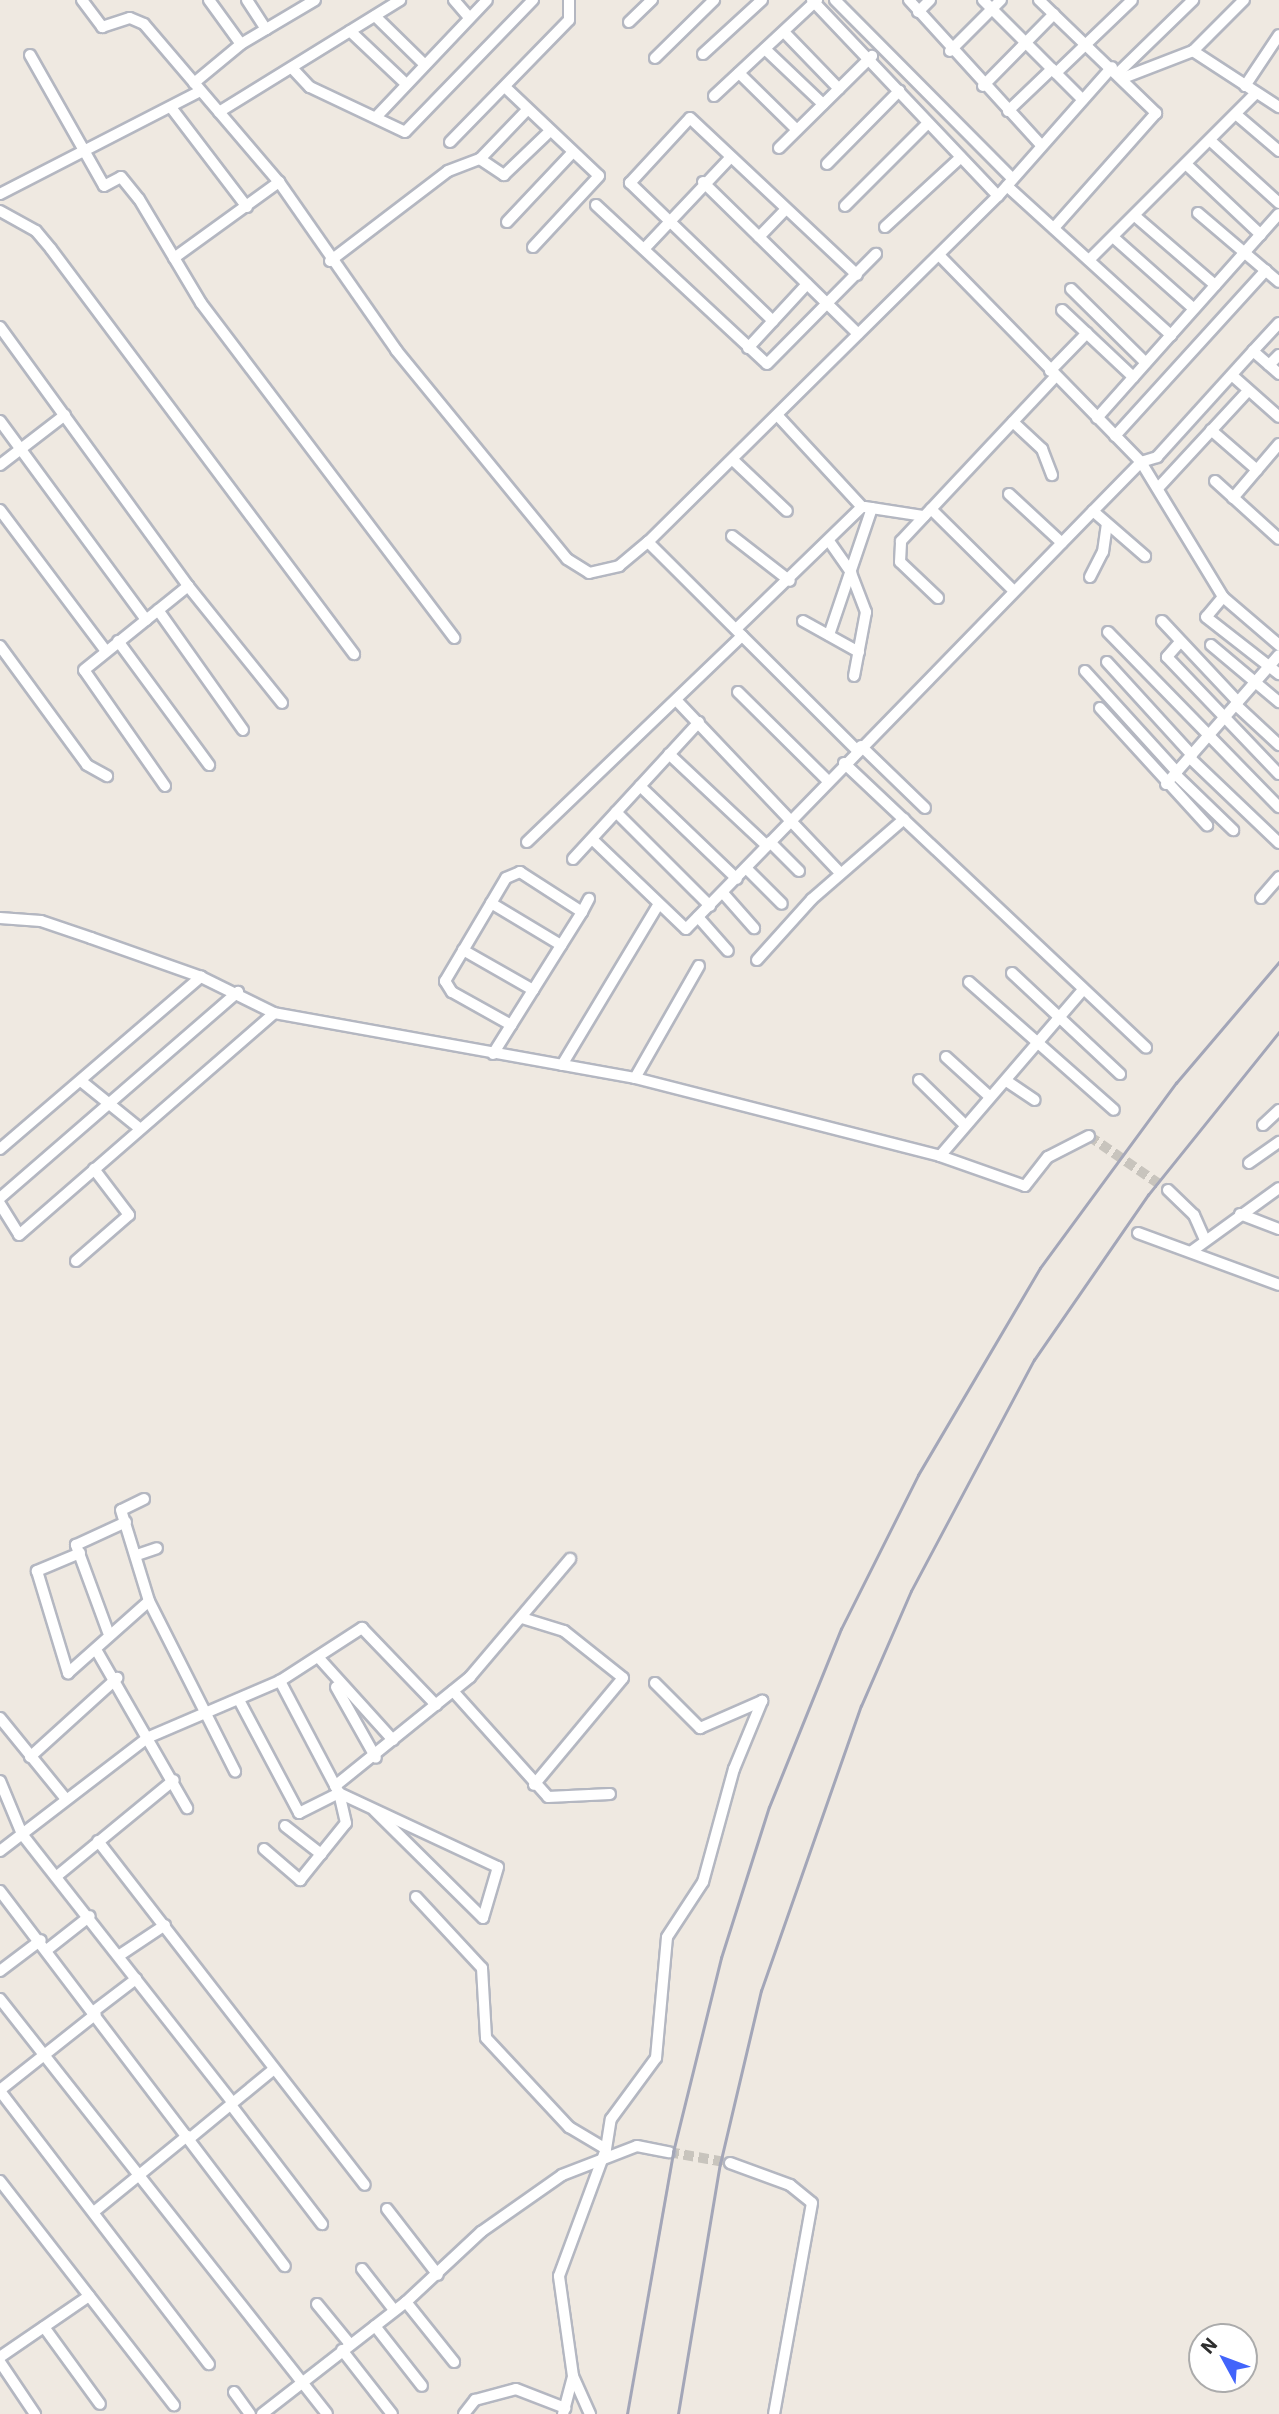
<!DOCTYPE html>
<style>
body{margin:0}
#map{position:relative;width:1279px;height:2414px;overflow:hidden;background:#efe9e1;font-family:"IBM Plex Sans",sans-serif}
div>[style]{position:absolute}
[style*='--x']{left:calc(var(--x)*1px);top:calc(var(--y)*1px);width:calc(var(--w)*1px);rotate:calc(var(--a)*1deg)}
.street-tunnel>*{height:10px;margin-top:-5px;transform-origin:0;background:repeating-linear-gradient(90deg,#c8c4bd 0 10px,transparent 0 15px)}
.roads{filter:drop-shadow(2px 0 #b4b7c1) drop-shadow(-2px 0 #b4b7c1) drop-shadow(0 2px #b4b7c1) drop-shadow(0 -2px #b4b7c1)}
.street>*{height:10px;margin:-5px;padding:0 5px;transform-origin:5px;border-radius:5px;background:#fff}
.rail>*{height:2.5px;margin:-1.25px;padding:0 1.25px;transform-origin:1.25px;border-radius:1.25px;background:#a3a6b8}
span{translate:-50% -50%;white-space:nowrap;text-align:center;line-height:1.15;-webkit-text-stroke:6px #fff;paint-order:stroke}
.north{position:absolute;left:1188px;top:2323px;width:70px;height:70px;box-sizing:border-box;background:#fff;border:2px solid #ababab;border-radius:50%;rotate:311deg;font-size:19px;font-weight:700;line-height:28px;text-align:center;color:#2e2e2e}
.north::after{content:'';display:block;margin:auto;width:24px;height:32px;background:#4264fb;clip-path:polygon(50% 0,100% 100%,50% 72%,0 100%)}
</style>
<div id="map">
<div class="street-tunnel">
<div style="--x:1089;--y:1136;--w:96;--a:34.4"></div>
<div style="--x:669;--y:2152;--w:62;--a:10.2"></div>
</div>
<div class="roads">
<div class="street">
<div style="--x:82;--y:0;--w:34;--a:53"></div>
<div style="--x:102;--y:27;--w:29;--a:-18"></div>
<div style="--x:130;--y:18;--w:15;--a:23"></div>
<div style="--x:144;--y:24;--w:208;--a:49.5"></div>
<div style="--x:279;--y:182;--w:205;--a:55.1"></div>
<div style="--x:396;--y:350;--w:270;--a:50.7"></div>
<div style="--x:567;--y:559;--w:26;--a:32"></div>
<div style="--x:589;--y:573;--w:31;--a:-13"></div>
<div style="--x:619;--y:566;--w:38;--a:-40"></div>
<div style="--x:648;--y:542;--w:492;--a:-44.7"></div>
<div style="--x:998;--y:196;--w:172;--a:-48.5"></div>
<div style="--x:209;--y:0;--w:54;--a:54"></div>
<div style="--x:241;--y:44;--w:86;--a:-30.7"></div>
<div style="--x:247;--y:0;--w:35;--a:57"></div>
<div style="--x:454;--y:0;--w:23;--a:49"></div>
<div style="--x:812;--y:0;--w:270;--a:46.5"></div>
<div style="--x:835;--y:0;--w:252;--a:45.2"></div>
<div style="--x:909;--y:0;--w:197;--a:47.7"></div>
<div style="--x:983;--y:0;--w:141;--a:45"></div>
<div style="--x:1039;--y:0;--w:163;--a:44"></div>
<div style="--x:1156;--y:113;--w:154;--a:131.6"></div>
<div style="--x:918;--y:12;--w:17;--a:-45"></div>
<div style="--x:375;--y:16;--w:69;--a:44.4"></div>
<div style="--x:629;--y:22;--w:32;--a:-44"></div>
<div style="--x:350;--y:31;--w:77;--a:43.4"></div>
<div style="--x:784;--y:32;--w:79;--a:46"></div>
<div style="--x:765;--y:49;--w:80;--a:43.5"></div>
<div style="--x:950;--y:51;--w:72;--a:-45"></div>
<div style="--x:1193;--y:51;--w:103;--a:33.1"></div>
<div style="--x:703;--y:54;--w:80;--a:-42.5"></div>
<div style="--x:30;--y:55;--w:150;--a:60.5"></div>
<div style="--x:104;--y:186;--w:19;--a:-28"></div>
<div style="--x:121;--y:177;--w:28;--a:51"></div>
<div style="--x:139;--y:199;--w:121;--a:59.2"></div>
<div style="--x:201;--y:303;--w:420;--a:52.9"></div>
<div style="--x:655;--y:58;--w:83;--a:-44.5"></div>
<div style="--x:292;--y:68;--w:26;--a:47"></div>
<div style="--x:310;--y:87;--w:105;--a:25.3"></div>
<div style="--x:405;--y:132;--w:184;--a:-45.9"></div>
<div style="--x:739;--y:73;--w:81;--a:44.5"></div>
<div style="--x:1056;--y:73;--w:105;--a:-43.8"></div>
<div style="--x:1118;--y:73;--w:105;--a:-44.2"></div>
<div style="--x:1123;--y:78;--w:75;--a:-21.1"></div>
<div style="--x:1193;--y:51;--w:72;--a:-45"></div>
<div style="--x:194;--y:83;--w:61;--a:-39.7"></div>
<div style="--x:983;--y:86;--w:101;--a:-45.4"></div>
<div style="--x:1245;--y:86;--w:61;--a:-56.3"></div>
<div style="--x:505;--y:87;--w:129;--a:43.4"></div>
<div style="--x:599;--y:176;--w:97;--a:132.9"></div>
<div style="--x:714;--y:96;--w:141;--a:-43"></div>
<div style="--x:173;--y:110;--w:122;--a:52.7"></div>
<div style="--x:1008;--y:111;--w:61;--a:-43.7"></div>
<div style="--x:219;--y:112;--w:213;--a:-31.7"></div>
<div style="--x:378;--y:115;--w:158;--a:-46.5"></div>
<div style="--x:1238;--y:116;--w:54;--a:40.5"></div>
<div style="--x:450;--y:142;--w:170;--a:-45.7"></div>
<div style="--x:569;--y:20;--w:20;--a:-90"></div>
<div style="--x:1213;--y:143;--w:89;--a:42.3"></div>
<div style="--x:779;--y:148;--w:131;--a:-44.7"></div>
<div style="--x:480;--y:159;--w:29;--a:34"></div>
<div style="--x:504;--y:175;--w:62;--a:-43.7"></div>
<div style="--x:827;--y:164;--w:103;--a:-45.4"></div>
<div style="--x:1188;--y:166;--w:100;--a:43.4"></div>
<div style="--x:703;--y:182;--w:217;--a:44.4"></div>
<div style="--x:1007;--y:186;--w:222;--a:42.3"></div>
<div style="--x:0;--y:194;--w:225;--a:-27.2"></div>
<div style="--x:596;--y:205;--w:233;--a:42.9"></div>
<div style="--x:767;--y:364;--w:155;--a:-45.3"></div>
<div style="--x:845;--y:206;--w:117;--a:-45"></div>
<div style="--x:0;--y:211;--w:41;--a:29.1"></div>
<div style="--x:36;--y:231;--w:23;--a:50"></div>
<div style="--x:51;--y:249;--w:506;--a:53.2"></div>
<div style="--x:1198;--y:213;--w:106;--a:40.4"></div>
<div style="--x:1135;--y:216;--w:106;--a:40.8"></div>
<div style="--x:507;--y:222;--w:96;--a:-46.7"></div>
<div style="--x:885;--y:227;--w:103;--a:-42.6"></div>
<div style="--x:759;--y:237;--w:37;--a:-46"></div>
<div style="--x:1113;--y:237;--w:108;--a:41.6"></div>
<div style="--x:644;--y:249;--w:125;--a:-46.6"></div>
<div style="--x:939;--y:255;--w:289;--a:45.7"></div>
<div style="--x:1141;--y:462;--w:158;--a:58.7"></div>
<div style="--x:1223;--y:597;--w:74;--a:40.6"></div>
<div style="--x:174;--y:258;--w:130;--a:-35.9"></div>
<div style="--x:1089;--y:260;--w:236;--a:-45"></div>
<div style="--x:330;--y:261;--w:148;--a:-37.3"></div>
<div style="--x:448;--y:171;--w:34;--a:-21"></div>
<div style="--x:480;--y:159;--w:66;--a:-46.2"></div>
<div style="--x:1071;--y:289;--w:105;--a:44.6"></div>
<div style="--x:1062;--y:310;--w:98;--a:43.3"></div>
<div style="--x:773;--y:321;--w:199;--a:-136"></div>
<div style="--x:630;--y:183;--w:88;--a:-47.3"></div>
<div style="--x:690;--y:118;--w:229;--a:43.2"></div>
<div style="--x:1279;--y:323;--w:38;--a:133"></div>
<div style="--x:1253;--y:351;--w:35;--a:41"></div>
<div style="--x:0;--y:327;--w:320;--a:54"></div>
<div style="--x:188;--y:586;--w:150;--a:51.2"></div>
<div style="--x:748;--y:348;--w:87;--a:-47.3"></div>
<div style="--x:1269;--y:365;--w:14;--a:-45"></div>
<div style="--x:1050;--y:371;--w:53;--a:-45.8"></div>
<div style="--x:1234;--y:377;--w:60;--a:41.6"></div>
<div style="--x:1097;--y:418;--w:273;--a:-48.3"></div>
<div style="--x:0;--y:421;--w:247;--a:53.7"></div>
<div style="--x:1013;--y:422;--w:40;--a:43"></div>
<div style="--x:1042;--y:449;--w:28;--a:69"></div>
<div style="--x:1211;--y:430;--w:61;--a:41"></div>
<div style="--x:1115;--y:436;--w:224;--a:-47.7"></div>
<div style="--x:733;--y:460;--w:74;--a:43.4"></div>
<div style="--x:0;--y:465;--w:82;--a:-37.6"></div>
<div style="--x:1215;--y:481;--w:86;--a:42.2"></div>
<div style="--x:1159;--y:487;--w:131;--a:-47.2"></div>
<div style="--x:1009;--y:494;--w:72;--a:42.8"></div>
<div style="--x:1233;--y:498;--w:71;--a:-49.6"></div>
<div style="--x:865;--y:507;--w:60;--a:8.7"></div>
<div style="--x:931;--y:509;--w:117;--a:44.7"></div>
<div style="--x:0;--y:510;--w:176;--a:53.1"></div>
<div style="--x:1093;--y:511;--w:69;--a:40.9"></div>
<div style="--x:732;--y:536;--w:73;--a:37.8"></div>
<div style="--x:829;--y:541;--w:39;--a:55"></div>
<div style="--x:851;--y:573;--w:42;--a:69"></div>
<div style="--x:866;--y:612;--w:65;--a:100.6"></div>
<div style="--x:648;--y:542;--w:295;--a:44.9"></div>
<div style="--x:1090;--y:577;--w:28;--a:-63"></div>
<div style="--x:1103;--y:552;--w:28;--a:-82"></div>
<div style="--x:1223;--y:597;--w:26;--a:130"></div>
<div style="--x:1206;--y:617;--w:93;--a:38"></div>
<div style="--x:938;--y:598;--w:52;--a:-136.5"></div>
<div style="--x:900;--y:562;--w:21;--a:-87"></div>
<div style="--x:901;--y:541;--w:226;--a:-46.8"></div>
<div style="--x:158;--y:610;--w:147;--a:54.7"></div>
<div style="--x:803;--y:621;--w:64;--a:29"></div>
<div style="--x:1162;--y:621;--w:111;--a:46.8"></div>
<div style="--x:736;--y:629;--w:175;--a:-44.1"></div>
<div style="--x:862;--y:507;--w:124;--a:-132.7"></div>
<div style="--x:1108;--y:632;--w:245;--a:45.7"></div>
<div style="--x:829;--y:635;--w:134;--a:-71.3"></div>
<div style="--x:118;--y:641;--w:154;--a:53.7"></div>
<div style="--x:1180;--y:642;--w:20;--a:131"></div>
<div style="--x:1167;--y:657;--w:162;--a:46.3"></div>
<div style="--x:1211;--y:645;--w:89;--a:40"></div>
<div style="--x:0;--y:646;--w:147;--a:53.8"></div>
<div style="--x:87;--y:765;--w:23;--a:29"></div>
<div style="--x:1107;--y:662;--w:126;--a:47.6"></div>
<div style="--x:1085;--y:671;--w:137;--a:47.7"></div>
<div style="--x:738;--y:692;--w:125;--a:44.7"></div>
<div style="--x:678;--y:702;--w:236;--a:46.5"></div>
<div style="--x:1236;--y:705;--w:59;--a:42.9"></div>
<div style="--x:1100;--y:708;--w:159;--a:47.6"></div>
<div style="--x:861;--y:746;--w:89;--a:44.1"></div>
<div style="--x:669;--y:754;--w:134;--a:43.2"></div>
<div style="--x:1190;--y:758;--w:123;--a:43.7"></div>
<div style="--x:844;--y:763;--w:415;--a:43.3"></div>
<div style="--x:1175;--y:774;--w:81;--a:44"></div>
<div style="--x:1166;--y:784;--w:171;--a:-48.8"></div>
<div style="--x:165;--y:786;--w:141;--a:-124.9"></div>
<div style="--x:84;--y:670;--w:134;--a:-38.9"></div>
<div style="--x:640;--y:786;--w:134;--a:43.8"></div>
<div style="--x:616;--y:812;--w:133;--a:45"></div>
<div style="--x:592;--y:839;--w:130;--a:43.8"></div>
<div style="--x:686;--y:929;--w:583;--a:-45.76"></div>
<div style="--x:1093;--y:511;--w:69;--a:-45.6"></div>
<div style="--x:1141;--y:462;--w:17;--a:-17"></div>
<div style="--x:1157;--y:457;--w:143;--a:-47.8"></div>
<div style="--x:527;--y:842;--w:298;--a:-43.8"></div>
<div style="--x:770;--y:842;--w:41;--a:45"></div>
<div style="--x:573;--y:859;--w:186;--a:-47.4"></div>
<div style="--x:747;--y:869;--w:49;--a:45"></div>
<div style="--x:723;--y:893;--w:47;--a:48.5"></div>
<div style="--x:1261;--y:898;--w:28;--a:-49"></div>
<div style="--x:491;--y:903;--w:82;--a:31"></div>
<div style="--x:582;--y:912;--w:15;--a:-62"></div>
<div style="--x:698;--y:917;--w:45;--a:48.6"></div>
<div style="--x:0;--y:918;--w:41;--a:4.2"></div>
<div style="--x:41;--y:921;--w:53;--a:18.8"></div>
<div style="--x:91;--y:938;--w:117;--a:19.5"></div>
<div style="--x:201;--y:977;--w:81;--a:26.3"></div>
<div style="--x:274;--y:1013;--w:367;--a:10.2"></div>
<div style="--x:635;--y:1078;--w:315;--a:14.3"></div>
<div style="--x:940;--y:1156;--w:90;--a:19.4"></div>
<div style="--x:1025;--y:1186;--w:37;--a:-52"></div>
<div style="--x:1048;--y:1157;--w:46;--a:-27.1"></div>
<div style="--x:463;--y:950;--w:81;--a:29.7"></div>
<div style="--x:757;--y:960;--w:82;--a:-48"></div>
<div style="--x:812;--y:899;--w:122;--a:-41"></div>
<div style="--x:1012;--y:973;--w:148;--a:43.1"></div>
<div style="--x:969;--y:982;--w:193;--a:41.4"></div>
<div style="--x:493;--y:1054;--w:168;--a:-57.9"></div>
<div style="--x:582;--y:912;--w:74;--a:-147.2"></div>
<div style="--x:520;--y:872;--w:15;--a:157"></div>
<div style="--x:506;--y:878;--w:120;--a:120.6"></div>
<div style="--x:445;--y:981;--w:13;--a:58"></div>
<div style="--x:452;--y:992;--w:68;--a:29.2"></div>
<div style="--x:946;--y:1057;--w:58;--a:42.2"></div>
<div style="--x:562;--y:1065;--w:184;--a:-59"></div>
<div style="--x:635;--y:1078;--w:129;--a:-60.3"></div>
<div style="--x:919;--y:1080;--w:63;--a:44.4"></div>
<div style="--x:81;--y:1081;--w:75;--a:39"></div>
<div style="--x:1008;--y:1082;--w:32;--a:34"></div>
<div style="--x:1263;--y:1125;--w:22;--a:-43"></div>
<div style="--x:0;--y:1149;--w:265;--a:-40.6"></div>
<div style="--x:940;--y:1156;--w:219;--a:-49.3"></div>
<div style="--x:1249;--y:1163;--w:37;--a:-35"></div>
<div style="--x:1168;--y:1190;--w:36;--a:44"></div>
<div style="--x:1194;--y:1215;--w:27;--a:66"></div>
<div style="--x:0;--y:1198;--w:315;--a:-40.9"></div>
<div style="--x:0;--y:1204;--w:36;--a:58"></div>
<div style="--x:19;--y:1235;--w:338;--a:-41"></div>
<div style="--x:1240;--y:1214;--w:42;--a:21"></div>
<div style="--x:1138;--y:1233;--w:150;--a:20.2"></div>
<div style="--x:1192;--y:1251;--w:107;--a:-35.9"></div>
<div style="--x:76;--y:1261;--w:70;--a:-41"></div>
<div style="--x:129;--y:1215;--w:58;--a:-127.3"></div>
<div style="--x:144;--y:1499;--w:25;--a:154"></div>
<div style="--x:121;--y:1510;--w:95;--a:72.9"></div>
<div style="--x:149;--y:1601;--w:191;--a:63.2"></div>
<div style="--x:80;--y:1553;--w:47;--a:157.3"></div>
<div style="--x:37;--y:1571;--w:107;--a:73.1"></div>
<div style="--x:68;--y:1673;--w:108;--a:-41.6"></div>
<div style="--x:137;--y:1555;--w:21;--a:-19"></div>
<div style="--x:522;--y:1618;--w:44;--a:17.2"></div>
<div style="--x:564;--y:1631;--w:75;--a:38.5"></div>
<div style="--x:623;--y:1678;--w:139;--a:129.8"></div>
<div style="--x:108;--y:1632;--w:93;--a:-110.2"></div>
<div style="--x:76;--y:1545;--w:55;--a:-24.7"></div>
<div style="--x:98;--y:1653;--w:179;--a:60.1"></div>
<div style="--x:318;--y:1657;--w:112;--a:47.9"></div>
<div style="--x:655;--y:1683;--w:64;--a:45"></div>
<div style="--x:700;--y:1728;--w:68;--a:-23.5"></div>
<div style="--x:336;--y:1687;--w:81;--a:60.6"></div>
<div style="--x:453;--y:1691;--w:142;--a:48.1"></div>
<div style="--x:548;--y:1797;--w:62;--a:-2.8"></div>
<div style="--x:239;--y:1700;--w:128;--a:62"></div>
<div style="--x:299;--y:1813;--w:45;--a:-26.6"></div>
<div style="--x:339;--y:1793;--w:175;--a:25"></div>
<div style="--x:498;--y:1867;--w:53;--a:106.4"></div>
<div style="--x:483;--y:1918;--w:153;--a:-135.3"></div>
<div style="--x:0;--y:1718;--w:103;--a:50.9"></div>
<div style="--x:30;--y:1757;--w:118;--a:-42.2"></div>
<div style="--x:0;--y:1781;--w:57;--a:67.5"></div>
<div style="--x:22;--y:1834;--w:340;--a:51.9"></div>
<div style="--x:335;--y:1786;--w:174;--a:-38.9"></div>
<div style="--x:470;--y:1677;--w:155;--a:-49.7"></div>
<div style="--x:285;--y:1826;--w:46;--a:37.9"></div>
<div style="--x:98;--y:1841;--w:435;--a:52.2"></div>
<div style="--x:264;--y:1849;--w:48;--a:40.7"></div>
<div style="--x:300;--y:1880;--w:73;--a:-51.1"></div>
<div style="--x:346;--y:1823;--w:31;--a:-103"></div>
<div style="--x:339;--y:1793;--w:127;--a:-117.8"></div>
<div style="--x:0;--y:1851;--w:185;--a:-37.5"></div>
<div style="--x:147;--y:1738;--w:145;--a:-23.2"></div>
<div style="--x:280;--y:1681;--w:98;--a:-32.9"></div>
<div style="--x:362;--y:1628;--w:107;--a:46.1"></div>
<div style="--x:57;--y:1876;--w:151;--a:-39.4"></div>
<div style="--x:0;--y:1891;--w:471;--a:52.8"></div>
<div style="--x:416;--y:1897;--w:97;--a:47.1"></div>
<div style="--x:482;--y:1968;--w:70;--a:86.7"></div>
<div style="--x:486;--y:2038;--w:122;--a:47"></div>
<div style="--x:569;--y:2127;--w:43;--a:30.7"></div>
<div style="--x:48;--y:1949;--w:53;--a:-38.2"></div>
<div style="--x:120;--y:1955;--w:54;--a:-33.7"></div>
<div style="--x:0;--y:1971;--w:51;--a:-37.1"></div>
<div style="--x:0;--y:1999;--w:528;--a:51.76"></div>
<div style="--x:94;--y:2011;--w:53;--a:-37.3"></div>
<div style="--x:0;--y:2090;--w:122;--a:-38.4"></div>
<div style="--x:0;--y:2091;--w:344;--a:52.6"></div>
<div style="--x:231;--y:2105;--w:150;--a:52.6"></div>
<div style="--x:189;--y:2139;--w:110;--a:-39.5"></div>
<div style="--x:730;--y:2163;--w:64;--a:20.1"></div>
<div style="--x:790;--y:2185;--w:28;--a:39"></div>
<div style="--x:812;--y:2203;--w:214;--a:100.2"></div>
<div style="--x:0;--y:2181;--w:284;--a:52.2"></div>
<div style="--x:387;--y:2209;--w:83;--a:52.3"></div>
<div style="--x:95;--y:2211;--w:119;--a:-39.2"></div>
<div style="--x:362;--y:2269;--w:52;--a:52"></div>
<div style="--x:406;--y:2302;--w:77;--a:51.3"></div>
<div style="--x:317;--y:2304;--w:50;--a:50.6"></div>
<div style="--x:375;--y:2326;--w:76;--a:51.9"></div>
<div style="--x:44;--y:2327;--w:95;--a:54"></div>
<div style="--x:342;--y:2350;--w:81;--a:52"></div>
<div style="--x:0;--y:2357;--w:108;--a:-34.4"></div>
<div style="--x:0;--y:2362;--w:63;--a:56.1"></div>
<div style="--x:573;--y:2376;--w:42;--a:65.9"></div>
<div style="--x:234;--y:2392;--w:27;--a:54"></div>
<div style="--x:262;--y:2414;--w:182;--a:-37.9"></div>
<div style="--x:406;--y:2302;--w:103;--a:-43"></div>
<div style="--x:481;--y:2232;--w:99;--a:-35.1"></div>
<div style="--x:562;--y:2175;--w:80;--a:-21.1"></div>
<div style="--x:637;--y:2146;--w:33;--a:11"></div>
<div style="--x:464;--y:2414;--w:18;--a:-52"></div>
<div style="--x:475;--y:2400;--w:42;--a:-15"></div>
<div style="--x:516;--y:2389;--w:53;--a:21.2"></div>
<div style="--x:563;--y:2414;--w:39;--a:-75"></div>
<div style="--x:573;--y:2376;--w:101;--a:-98"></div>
<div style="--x:559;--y:2276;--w:135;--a:-69.7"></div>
<div style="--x:606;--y:2149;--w:30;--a:-81"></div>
<div style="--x:611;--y:2119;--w:76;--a:-53.6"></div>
<div style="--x:656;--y:2058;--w:121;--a:-84.8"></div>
<div style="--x:667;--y:1937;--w:66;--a:-56.8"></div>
<div style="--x:703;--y:1882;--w:117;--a:-74.7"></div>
<div style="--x:734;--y:1769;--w:74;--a:-67.6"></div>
</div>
</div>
<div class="rail">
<div style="--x:627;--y:2414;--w:266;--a:-80"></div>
<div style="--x:673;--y:2152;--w:200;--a:-76.1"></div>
<div style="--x:721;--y:1958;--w:158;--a:-72.4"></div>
<div style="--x:769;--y:1807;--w:192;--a:-68"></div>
<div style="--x:841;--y:1629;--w:172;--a:-63.4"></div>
<div style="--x:918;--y:1475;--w:240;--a:-59.5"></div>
<div style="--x:1040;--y:1268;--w:230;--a:-53.7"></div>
<div style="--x:1176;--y:1083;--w:159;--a:-49.6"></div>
<div style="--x:678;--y:2414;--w:254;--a:-80.5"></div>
<div style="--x:720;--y:2164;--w:178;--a:-76.7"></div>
<div style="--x:761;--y:1991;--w:302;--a:-70.7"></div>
<div style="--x:861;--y:1706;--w:125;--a:-66.5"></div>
<div style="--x:911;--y:1591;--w:262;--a:-62"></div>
<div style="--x:1034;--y:1360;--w:201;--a:-55.4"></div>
<div style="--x:1148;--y:1195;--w:209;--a:-51.2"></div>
</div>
<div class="north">N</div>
</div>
